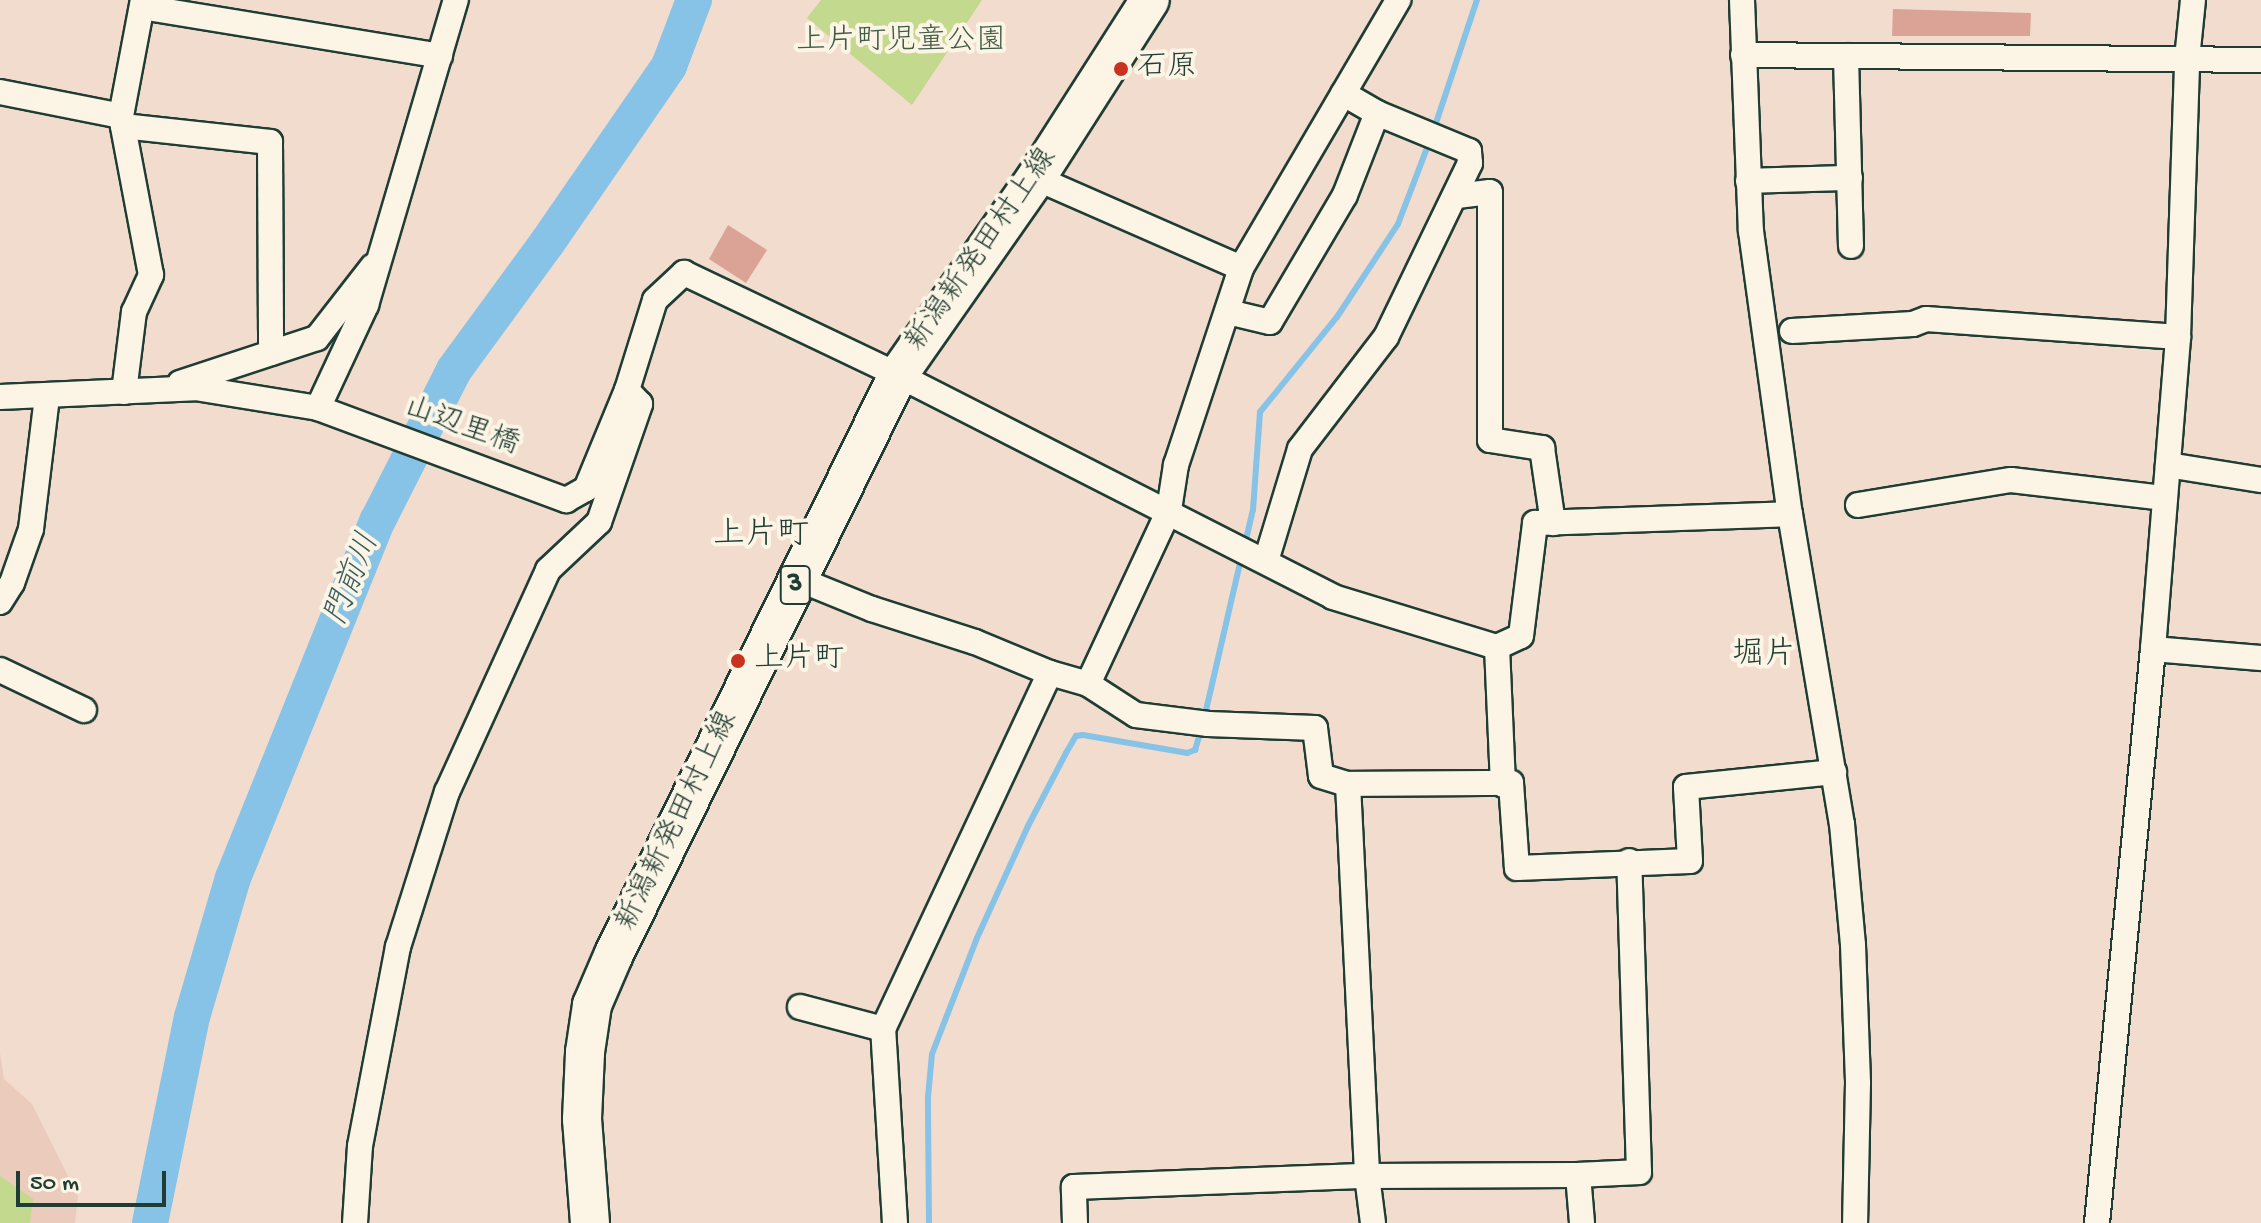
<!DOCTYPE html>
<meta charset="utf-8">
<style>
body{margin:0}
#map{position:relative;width:2261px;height:1223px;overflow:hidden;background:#f2dccd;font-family:"Gochi Hand","Klee One",sans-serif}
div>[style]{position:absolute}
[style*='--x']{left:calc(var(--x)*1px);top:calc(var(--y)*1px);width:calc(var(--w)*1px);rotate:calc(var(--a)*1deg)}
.built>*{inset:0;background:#ebcbbc}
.green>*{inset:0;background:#c3d98e}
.stream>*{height:6px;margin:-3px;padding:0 3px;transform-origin:3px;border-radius:3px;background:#87c2e7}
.river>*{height:36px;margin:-18px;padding:0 18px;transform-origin:18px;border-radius:18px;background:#87c2e7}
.building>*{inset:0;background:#dba395}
.roads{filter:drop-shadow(2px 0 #1f3d34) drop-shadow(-2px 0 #1f3d34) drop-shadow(0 2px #1f3d34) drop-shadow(0 -2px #1f3d34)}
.minor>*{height:24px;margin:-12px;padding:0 12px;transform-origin:12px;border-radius:12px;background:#fcf5e5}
.primary>*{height:38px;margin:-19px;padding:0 19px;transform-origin:19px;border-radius:19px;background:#fcf5e5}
.dots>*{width:22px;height:22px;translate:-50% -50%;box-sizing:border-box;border:4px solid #fcf5e5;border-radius:50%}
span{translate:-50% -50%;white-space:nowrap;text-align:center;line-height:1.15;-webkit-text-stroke:8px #fcf5e5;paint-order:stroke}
.shield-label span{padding:2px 6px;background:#fcf5e5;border:2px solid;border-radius:6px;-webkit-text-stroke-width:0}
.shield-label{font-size:28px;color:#1f3d34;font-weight:700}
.park-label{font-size:30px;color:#405c46}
.poi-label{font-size:30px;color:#1f3d34}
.left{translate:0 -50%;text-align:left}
.street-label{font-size:30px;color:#1f3d34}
.neighbourhood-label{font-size:32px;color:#1f3d34}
.water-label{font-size:32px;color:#395e61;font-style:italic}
.scale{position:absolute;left:16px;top:1171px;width:150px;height:36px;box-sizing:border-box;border:4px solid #1f3d34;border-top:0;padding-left:10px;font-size:24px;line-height:28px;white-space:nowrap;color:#1f3d34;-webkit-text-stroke:6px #fcf5e5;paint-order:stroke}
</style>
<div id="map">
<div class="built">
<div style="clip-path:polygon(0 1053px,4px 1079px,32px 1104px,78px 1196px,75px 1223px,0 1223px)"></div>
</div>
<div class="green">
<div style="clip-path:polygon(821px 0,982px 0,912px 105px,807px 18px)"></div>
<div style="clip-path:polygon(0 1176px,33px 1199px,30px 1223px,0 1223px)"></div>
</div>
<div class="stream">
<div style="--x:1434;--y:129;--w:136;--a:-71.6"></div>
<div style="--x:1245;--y:544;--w:35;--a:-77"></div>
<div style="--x:1253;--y:510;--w:98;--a:-85.9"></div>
<div style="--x:1260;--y:412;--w:122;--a:-51"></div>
<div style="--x:1337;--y:317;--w:111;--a:-56.7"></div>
<div style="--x:1398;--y:224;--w:90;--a:-69.1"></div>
<div style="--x:1204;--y:719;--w:168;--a:-77"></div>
<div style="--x:929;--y:1223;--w:126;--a:-90.5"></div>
<div style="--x:928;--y:1097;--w:43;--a:-84.7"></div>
<div style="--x:932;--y:1054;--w:124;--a:-68.8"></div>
<div style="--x:977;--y:938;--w:123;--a:-65.5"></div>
<div style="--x:1028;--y:826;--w:82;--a:-62.5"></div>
<div style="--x:1066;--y:753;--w:20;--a:-60"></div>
<div style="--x:1076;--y:736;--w:7;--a:-8"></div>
<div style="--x:1083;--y:735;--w:106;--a:9.8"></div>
<div style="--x:1187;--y:753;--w:9;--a:-21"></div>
<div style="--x:1195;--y:750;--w:21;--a:-73"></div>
</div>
<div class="river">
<div style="--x:150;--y:1223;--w:210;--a:-78.5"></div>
<div style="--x:192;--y:1017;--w:145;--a:-73.6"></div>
<div style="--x:233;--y:878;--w:386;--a:-68"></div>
<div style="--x:378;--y:520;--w:168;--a:-63.1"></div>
<div style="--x:454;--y:370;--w:157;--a:-53.8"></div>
<div style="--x:547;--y:243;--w:215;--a:-55.4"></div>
<div style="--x:669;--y:66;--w:71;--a:-69.3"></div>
</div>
<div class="building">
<div style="clip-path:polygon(1893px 9px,2031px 13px,2030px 36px,1892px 36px)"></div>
<div style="clip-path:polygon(728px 225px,767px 250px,746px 283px,709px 259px)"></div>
</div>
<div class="roads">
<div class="minor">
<div style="--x:1742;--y:0;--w:231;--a:87.8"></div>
<div style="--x:1751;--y:231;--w:286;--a:82.2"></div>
<div style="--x:1790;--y:514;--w:314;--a:80.5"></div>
<div style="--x:1842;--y:824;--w:121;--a:84.8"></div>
<div style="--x:1853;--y:945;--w:138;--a:87.9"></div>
<div style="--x:1858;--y:1083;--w:140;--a:91.2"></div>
<div style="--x:142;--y:7;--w:302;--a:9.3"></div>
<div style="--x:1743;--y:55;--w:518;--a:0.55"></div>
<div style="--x:1846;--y:56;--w:190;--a:88.5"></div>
<div style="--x:0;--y:92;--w:123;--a:11.2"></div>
<div style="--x:123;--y:126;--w:148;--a:6.2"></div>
<div style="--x:270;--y:142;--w:211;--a:89.7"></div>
<div style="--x:1036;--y:178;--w:224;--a:23.7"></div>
<div style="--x:1748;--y:181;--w:102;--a:-1.7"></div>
<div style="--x:1457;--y:196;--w:33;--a:-7"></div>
<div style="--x:1490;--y:192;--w:248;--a:90"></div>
<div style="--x:1490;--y:440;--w:53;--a:8.7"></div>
<div style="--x:1542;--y:448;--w:76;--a:81.7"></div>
<div style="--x:1228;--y:312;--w:43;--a:13.4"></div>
<div style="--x:1270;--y:322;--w:147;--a:-59.4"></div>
<div style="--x:1345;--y:195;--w:88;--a:-68.7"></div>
<div style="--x:1792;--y:331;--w:121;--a:-3.3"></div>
<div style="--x:1913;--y:324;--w:14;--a:-21"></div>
<div style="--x:1926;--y:319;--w:253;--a:4.1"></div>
<div style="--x:180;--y:383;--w:144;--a:-18.2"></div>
<div style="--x:317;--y:338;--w:91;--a:-52.1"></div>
<div style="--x:124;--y:392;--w:81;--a:-82.9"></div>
<div style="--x:134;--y:312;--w:41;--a:-65.3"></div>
<div style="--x:151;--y:275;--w:162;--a:-100.7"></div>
<div style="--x:121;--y:116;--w:118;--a:-79.3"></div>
<div style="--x:0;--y:397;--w:195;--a:-2.6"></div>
<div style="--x:195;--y:388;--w:125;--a:9.2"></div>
<div style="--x:318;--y:408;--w:265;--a:20.4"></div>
<div style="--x:566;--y:500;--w:23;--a:-29"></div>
<div style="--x:586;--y:489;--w:107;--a:-67.5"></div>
<div style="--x:627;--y:390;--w:94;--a:-72.7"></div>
<div style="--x:655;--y:300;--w:40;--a:-43"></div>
<div style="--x:684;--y:273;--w:237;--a:25.5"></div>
<div style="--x:898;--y:375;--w:488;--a:27"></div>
<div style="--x:1333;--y:597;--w:171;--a:17"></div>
<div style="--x:1497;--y:647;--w:26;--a:-25"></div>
<div style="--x:1521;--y:636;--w:114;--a:-82.9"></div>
<div style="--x:1535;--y:523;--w:255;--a:-2"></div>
<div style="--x:318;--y:408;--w:114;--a:-65"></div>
<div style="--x:366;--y:305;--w:318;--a:-73.6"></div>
<div style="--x:2168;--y:465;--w:94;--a:9.2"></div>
<div style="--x:1858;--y:505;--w:155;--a:-9.3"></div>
<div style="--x:2011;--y:480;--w:155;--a:6.7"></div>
<div style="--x:1266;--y:561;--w:117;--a:-73.1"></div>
<div style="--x:1300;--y:449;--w:141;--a:-52.5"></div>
<div style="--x:1386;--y:337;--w:193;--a:-64.2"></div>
<div style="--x:1470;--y:163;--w:12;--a:-95"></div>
<div style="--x:1469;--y:151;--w:100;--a:-157.6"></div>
<div style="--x:1377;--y:113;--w:39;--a:-150"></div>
<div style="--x:798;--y:579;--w:80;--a:22.1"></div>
<div style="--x:872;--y:609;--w:108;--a:17.8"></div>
<div style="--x:975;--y:642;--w:81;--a:22.5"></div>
<div style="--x:1050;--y:673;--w:40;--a:16"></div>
<div style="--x:1088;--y:684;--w:57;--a:32.9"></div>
<div style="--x:1136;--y:715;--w:73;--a:7.1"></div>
<div style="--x:1208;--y:724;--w:107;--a:2.1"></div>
<div style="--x:1315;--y:728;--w:48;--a:82.9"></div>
<div style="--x:1321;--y:776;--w:28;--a:17"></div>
<div style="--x:1348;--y:784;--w:392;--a:87.2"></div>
<div style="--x:1367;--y:1176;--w:47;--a:82.7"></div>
<div style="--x:0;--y:602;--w:22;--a:-58"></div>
<div style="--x:12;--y:583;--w:57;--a:-70.6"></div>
<div style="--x:31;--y:529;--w:133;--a:-83.1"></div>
<div style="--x:1497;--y:647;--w:138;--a:87.5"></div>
<div style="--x:2153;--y:649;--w:108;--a:4.8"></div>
<div style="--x:0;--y:670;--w:93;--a:25.5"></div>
<div style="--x:1088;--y:684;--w:192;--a:-65"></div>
<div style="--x:1169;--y:510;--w:46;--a:-81.2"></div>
<div style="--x:1176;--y:465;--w:207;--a:-71.7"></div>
<div style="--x:1241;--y:268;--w:311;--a:-59.6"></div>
<div style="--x:1348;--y:784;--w:163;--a:-0.4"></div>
<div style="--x:1511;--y:783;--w:85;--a:86"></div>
<div style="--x:1517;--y:868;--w:173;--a:-2.3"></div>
<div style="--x:1690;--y:861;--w:74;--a:-93.1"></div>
<div style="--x:1686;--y:787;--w:149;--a:-5.8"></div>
<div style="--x:800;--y:1007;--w:86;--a:14.8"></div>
<div style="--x:1578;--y:1175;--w:61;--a:-2.8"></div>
<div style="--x:1639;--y:1172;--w:311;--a:-91.8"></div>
<div style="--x:355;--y:1223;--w:77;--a:-86.3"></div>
<div style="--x:360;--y:1146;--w:203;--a:-79.2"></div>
<div style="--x:398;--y:947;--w:163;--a:-72.5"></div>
<div style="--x:447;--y:792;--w:244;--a:-65.5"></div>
<div style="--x:548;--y:570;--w:70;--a:-43.3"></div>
<div style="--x:599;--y:522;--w:125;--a:-70.8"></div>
<div style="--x:640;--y:404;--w:19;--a:-133"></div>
<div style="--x:895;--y:1223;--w:194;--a:-93.5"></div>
<div style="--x:883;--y:1029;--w:393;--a:-64.9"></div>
<div style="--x:1075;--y:1223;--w:36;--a:-92"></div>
<div style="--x:1074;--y:1187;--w:293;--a:-2.2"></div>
<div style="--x:1367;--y:1176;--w:211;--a:-0.3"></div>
<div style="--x:1578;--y:1175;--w:48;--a:85.2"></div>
<div style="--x:2097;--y:1223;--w:577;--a:-84.43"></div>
<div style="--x:2153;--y:649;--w:313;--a:-85.4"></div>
<div style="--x:2178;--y:337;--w:278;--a:-88.1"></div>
<div style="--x:2187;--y:59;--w:59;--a:-84.2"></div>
</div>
<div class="primary">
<div style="--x:590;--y:1223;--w:104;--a:-94.4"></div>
<div style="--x:582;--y:1119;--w:67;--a:-87.4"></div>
<div style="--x:585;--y:1052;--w:48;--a:-81.5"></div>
<div style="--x:592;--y:1005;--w:56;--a:-66.7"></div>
<div style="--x:614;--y:954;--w:645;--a:-63.87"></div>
<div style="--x:898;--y:375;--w:241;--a:-55"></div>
<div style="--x:1036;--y:178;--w:211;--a:-57.4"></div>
</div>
</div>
<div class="dots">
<div style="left:1121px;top:69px;background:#c8321e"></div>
<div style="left:738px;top:661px;background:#c8321e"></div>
</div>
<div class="shield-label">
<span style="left:795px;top:585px">3</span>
</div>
<div class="park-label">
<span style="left:901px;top:43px">上片町児童公園</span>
</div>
<div class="poi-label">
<span class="left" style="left:1137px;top:69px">石原</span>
<span class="left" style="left:754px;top:661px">上片町</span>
</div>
<div class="street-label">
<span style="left:983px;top:251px;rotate:-55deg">新潟新発田村上線</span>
<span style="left:461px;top:428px;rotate:20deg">山辺里橋</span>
<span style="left:679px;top:822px;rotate:-64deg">新潟新発田村上線</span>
</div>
<div class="neighbourhood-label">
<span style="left:761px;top:536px">上片町</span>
<span style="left:1764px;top:656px">堀片</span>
</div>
<div class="water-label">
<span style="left:354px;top:580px;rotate:-68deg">門前川</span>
</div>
<div class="scale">50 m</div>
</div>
